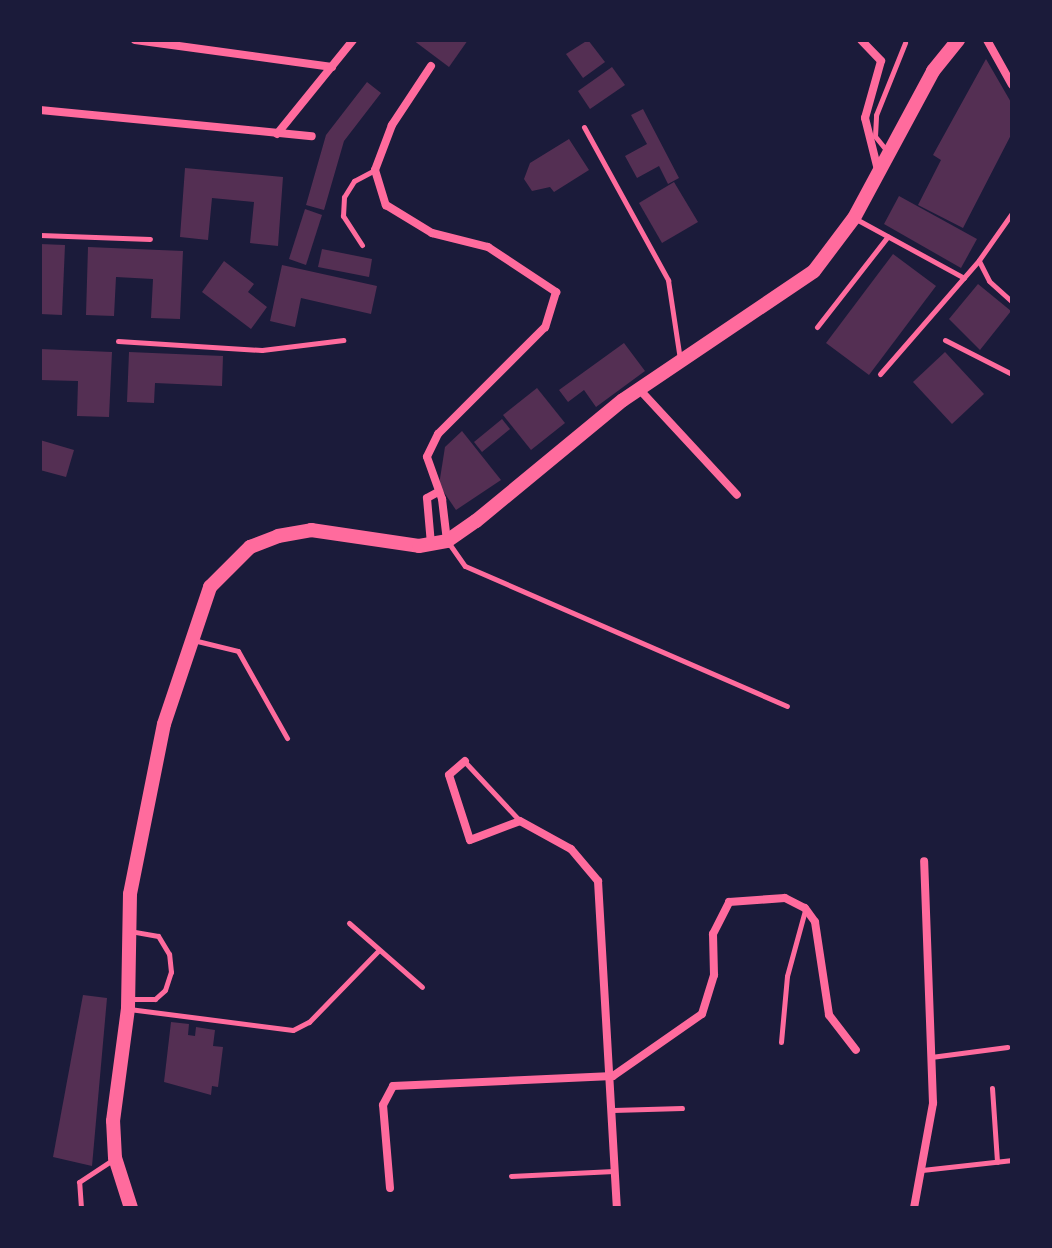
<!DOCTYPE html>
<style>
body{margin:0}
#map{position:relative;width:1052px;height:1248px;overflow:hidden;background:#1b1b3a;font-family:Rubik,sans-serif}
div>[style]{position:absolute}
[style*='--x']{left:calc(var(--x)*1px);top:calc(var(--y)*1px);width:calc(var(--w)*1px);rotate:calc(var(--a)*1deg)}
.building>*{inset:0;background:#542f53}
.service>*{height:5px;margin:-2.5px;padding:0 2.5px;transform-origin:2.5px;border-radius:2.5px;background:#ff6b9d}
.minor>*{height:8px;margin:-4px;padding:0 4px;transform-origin:4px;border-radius:4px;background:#ff6b9d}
.primary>*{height:14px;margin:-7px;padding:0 7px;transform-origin:7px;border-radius:7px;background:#ff6b9d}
span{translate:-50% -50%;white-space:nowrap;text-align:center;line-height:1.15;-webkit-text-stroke:7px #1b1b3a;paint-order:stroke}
.frame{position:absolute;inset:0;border:42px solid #1b1b3a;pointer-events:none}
</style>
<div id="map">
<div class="building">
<div style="clip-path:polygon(413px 40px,468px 40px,449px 67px)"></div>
<div style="clip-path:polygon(588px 40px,605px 62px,583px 78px,566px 54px)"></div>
<div style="clip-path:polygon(986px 59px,1012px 104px,1012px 133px,963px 228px,918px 205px,941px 160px,933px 155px)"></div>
<div style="clip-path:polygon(612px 67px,625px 85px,590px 109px,578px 91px)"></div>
<div style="clip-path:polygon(367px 82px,381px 93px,344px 141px,324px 210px,306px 205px,326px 135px)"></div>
<div style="clip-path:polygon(643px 109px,679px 178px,668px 184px,659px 166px,637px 178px,625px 156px,647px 144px,631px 115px)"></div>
<div style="clip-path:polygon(569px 139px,589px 170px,554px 192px,550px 187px,532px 191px,524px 179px,530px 163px)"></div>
<div style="clip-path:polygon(185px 168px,283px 177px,278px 246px,250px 243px,254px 202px,212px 198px,208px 240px,180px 237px)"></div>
<div style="clip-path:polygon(674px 182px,698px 222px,662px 243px,639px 203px)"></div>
<div style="clip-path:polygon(899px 196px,977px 239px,961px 268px,884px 224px)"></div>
<div style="clip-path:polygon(305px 209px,322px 215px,306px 265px,289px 259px)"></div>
<div style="clip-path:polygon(40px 244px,65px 245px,62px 315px,40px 314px)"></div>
<div style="clip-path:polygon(88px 247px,183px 251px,180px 319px,151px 318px,153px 279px,116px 277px,114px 316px,86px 315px)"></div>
<div style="clip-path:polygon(322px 249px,372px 259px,369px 277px,318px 267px)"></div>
<div style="clip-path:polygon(893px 254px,936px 286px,869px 375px,826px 343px)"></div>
<div style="clip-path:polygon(224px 261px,254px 284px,248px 292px,267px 307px,251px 329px,202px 292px)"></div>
<div style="clip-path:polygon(282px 265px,377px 286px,371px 314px,301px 298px,295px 327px,270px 321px)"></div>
<div style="clip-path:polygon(978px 284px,1011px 311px,980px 350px,949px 319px)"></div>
<div style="clip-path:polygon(624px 343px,645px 371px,596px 407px,584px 390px,568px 402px,559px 390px)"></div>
<div style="clip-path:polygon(40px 349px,112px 352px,109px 417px,77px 416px,78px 381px,40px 380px)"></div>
<div style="clip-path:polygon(129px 352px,223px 356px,222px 386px,155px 383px,154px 403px,127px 402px)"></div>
<div style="clip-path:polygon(945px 352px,984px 394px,952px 424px,913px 382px)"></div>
<div style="clip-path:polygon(537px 388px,565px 423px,531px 450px,503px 415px)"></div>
<div style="clip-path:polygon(502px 419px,510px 429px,482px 452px,474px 442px)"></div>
<div style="clip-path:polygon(462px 431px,501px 480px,456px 510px,439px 485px,445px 447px)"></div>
<div style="clip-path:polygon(40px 440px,74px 450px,66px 477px,40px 470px)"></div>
<div style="clip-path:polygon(83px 995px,107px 998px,92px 1166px,53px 1157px)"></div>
<div style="clip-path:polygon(171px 1022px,189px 1024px,188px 1035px,195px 1036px,196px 1027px,215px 1030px,213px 1046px,223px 1047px,218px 1087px,212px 1086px,211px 1095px,164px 1082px)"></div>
</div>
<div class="service">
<div style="--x:584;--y:127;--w:175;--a:61.2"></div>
<div style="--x:668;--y:280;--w:80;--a:81.4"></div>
<div style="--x:887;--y:151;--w:19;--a:-129"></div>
<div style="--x:875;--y:136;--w:21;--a:-87"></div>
<div style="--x:876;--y:115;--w:78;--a:-68.1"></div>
<div style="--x:856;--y:219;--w:123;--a:28.6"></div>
<div style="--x:40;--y:235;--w:110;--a:2.1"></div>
<div style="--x:362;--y:245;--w:35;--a:-123"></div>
<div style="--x:343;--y:216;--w:19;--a:-87"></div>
<div style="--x:344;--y:197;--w:19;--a:-58"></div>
<div style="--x:354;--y:181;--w:24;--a:-28"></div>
<div style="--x:979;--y:261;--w:22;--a:63"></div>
<div style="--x:989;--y:281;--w:31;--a:42"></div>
<div style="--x:817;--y:327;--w:115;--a:-52"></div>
<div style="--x:945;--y:340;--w:75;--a:26.9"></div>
<div style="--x:118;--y:341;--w:144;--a:3.6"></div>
<div style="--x:262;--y:350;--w:82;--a:-7"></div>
<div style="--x:880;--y:374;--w:151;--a:-49"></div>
<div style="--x:979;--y:260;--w:57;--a:-54.9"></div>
<div style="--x:448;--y:542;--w:29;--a:55"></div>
<div style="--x:465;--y:566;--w:351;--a:23.5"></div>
<div style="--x:193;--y:640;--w:46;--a:13.7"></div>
<div style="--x:238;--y:651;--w:100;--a:60.6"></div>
<div style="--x:465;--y:762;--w:81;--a:47"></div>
<div style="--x:349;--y:923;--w:97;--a:41.2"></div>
<div style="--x:129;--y:999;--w:26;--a:0"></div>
<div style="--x:155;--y:999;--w:13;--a:-42"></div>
<div style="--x:165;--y:990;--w:19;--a:-72"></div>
<div style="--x:171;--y:972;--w:18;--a:-96"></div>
<div style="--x:169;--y:954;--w:21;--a:-121"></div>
<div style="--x:158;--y:936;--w:28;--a:-170"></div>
<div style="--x:129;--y:1009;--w:165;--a:7.3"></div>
<div style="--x:293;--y:1030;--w:18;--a:-27"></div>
<div style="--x:309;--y:1022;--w:100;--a:-45.8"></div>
<div style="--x:781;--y:1042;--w:66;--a:-84.8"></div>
<div style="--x:787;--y:976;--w:68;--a:-74.7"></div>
<div style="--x:931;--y:1057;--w:77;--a:-7.5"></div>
<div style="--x:992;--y:1088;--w:74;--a:86.1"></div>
<div style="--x:613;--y:1110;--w:69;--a:-1.7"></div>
<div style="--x:922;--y:1170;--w:91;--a:-6.3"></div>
<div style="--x:511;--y:1176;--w:103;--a:-2.8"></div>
<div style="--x:81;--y:1208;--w:26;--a:-94"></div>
<div style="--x:79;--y:1182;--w:42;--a:-33.3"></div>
</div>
<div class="minor">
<div style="--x:135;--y:40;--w:199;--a:7.8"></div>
<div style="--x:861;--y:40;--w:29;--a:46"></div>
<div style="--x:881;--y:61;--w:59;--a:105.7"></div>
<div style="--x:865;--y:118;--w:54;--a:76"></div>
<div style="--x:987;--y:40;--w:51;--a:60.9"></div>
<div style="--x:431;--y:66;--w:71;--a:123.5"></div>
<div style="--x:392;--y:125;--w:48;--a:110.7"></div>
<div style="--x:375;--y:170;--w:37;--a:73"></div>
<div style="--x:386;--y:205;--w:54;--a:31.3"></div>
<div style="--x:432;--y:233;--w:58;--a:14"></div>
<div style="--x:488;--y:247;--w:82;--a:33.5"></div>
<div style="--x:556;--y:292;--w:37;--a:107"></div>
<div style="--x:545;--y:327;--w:151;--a:135"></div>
<div style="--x:438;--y:434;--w:25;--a:116"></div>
<div style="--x:427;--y:457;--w:45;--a:70.3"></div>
<div style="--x:442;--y:499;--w:42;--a:83.2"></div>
<div style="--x:40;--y:110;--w:273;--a:5.5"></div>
<div style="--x:277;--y:134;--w:121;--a:-51"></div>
<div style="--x:639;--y:389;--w:144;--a:47.2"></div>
<div style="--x:431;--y:544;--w:46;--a:-95"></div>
<div style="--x:427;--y:498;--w:10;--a:-29"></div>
<div style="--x:465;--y:761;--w:21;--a:139"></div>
<div style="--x:449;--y:775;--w:68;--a:72.1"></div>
<div style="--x:470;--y:840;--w:53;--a:-20.8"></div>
<div style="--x:520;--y:821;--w:58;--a:28.8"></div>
<div style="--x:571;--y:849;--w:42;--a:49.8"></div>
<div style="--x:598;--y:881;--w:328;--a:86.7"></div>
<div style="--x:390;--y:1188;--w:83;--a:-94.8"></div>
<div style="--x:383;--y:1105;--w:21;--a:-62"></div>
<div style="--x:393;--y:1086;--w:220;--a:-2.6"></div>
<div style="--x:613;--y:1076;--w:108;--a:-34.9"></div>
<div style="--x:702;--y:1014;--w:41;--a:-72.9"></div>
<div style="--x:714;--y:975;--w:41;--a:-91.4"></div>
<div style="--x:713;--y:934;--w:36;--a:-63"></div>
<div style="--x:729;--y:902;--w:56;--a:-4.1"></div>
<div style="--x:785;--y:898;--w:22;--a:27"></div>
<div style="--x:805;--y:908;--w:17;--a:54"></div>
<div style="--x:815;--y:922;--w:94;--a:81.4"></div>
<div style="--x:829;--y:1015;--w:44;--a:52.4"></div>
<div style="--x:914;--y:1208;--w:107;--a:-79.7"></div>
<div style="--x:933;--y:1103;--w:242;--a:-92.1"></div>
</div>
<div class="primary">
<div style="--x:131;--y:1208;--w:52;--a:-107.7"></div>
<div style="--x:115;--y:1158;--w:37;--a:-93"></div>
<div style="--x:113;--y:1121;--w:114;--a:-82.4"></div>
<div style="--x:128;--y:1008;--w:114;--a:-89"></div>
<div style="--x:130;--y:894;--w:173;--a:-78.7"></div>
<div style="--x:164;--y:724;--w:145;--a:-71.4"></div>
<div style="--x:210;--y:587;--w:57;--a:-45"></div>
<div style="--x:250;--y:547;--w:30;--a:-21"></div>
<div style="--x:278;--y:536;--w:34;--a:-10"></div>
<div style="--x:311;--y:530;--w:109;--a:8.4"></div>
<div style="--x:419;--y:546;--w:28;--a:-10"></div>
<div style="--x:447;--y:541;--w:35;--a:-35"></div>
<div style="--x:476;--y:521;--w:190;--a:-39.5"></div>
<div style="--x:623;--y:400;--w:230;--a:-34"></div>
<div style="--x:814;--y:271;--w:66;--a:-53"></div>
<div style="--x:854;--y:218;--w:167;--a:-61.7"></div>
<div style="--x:933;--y:71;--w:40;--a:-51"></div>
</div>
<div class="frame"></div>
</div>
